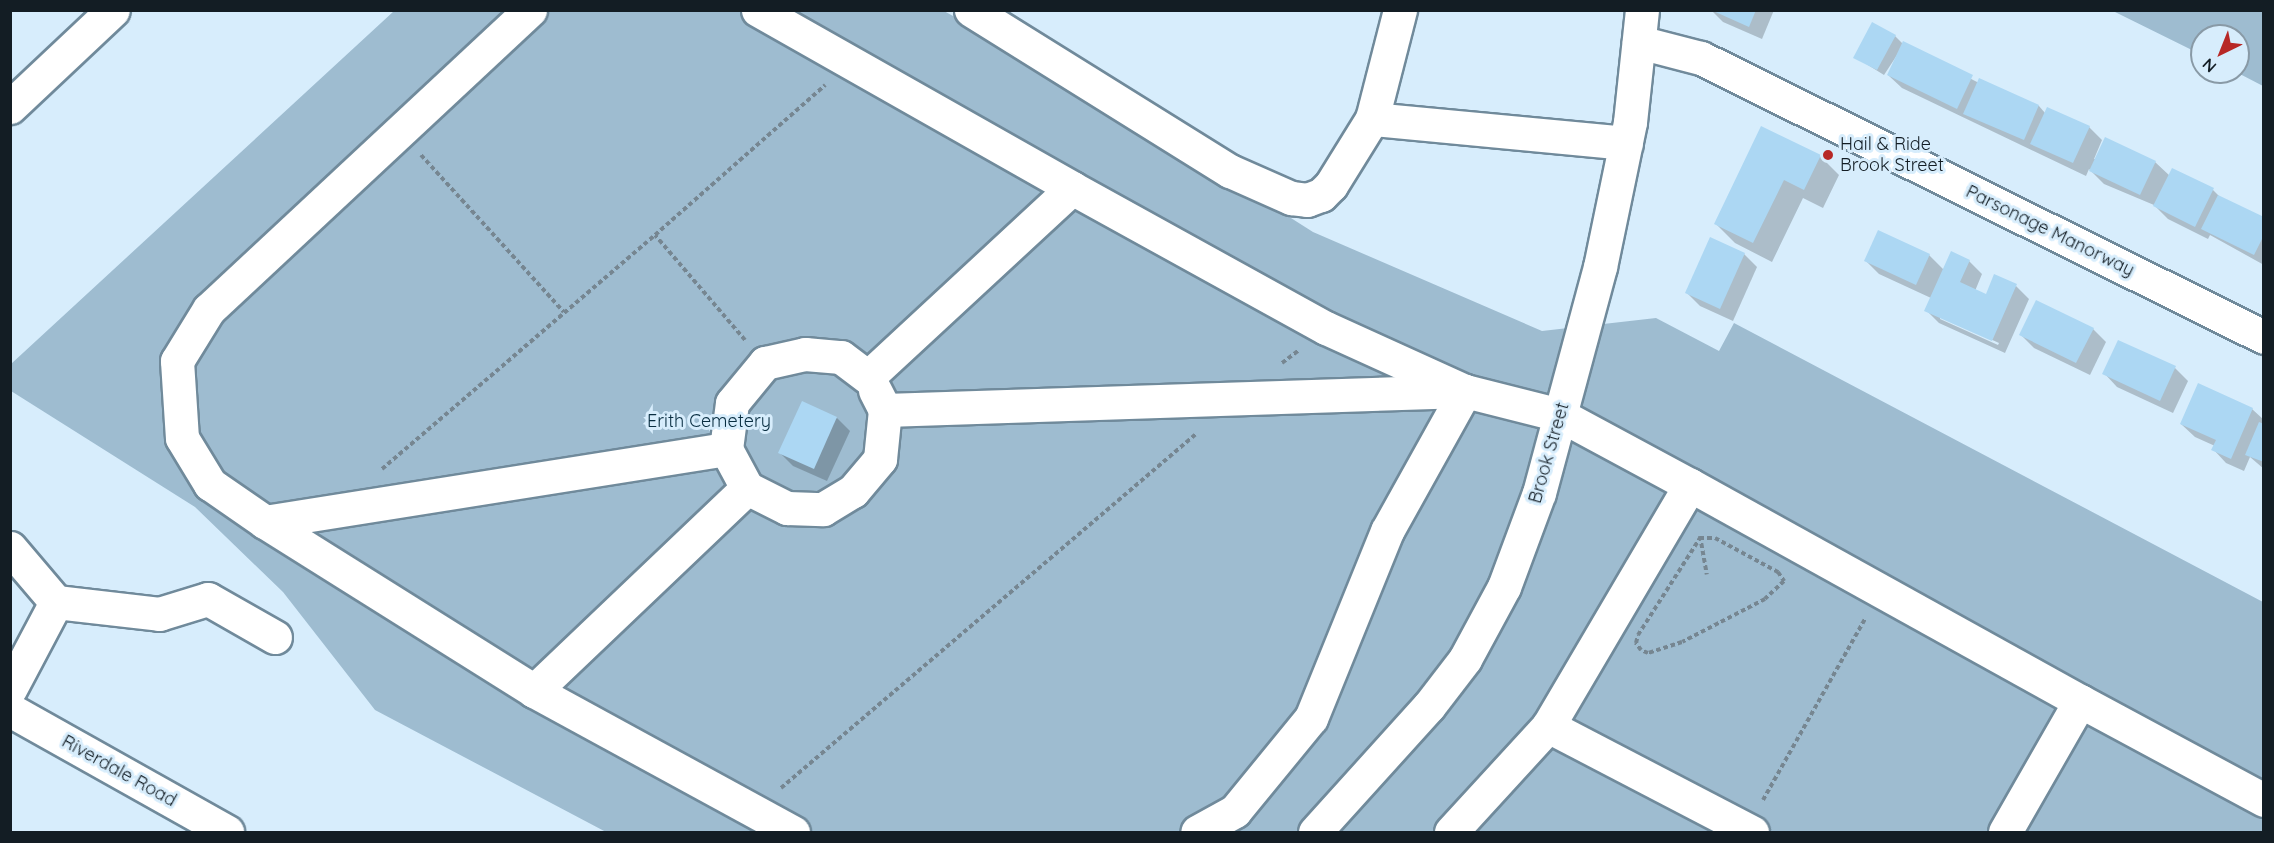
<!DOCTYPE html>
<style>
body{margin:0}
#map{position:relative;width:2274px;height:843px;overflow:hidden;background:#d7edfc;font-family:Quicksand,sans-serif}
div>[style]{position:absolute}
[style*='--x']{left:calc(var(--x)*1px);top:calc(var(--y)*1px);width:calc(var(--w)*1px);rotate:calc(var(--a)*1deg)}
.green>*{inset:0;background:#9ebcd0}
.shadow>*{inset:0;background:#0003}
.building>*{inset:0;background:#acd7f3}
.path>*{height:4px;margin-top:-2px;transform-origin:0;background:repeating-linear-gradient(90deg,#768691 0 4.5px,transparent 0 7.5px)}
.roads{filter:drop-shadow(2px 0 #708a9b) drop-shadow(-2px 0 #708a9b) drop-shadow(0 2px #708a9b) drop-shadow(0 -2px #708a9b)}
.minor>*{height:33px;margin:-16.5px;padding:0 16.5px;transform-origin:16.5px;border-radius:16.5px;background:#fff}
.dots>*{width:16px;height:16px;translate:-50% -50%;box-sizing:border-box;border:3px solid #d7edfc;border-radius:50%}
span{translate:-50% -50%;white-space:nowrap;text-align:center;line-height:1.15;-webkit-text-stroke:6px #d7edfc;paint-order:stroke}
.poi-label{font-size:18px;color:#131d24}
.left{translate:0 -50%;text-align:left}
.street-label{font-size:18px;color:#131d24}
.park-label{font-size:18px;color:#092e41}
.frame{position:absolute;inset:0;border:12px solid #131d24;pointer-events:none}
.north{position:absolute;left:2190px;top:24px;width:60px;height:60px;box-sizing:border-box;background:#d7edfc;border:2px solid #899aa6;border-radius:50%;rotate:223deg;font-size:16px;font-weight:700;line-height:24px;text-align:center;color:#131d24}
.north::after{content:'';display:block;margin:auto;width:21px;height:27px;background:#b72826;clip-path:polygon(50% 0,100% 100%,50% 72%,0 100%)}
</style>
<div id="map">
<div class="green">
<div style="clip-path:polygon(394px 11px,944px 11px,1099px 97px,1313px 232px,1542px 331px,1656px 318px,1719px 351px,1734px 323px,2263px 602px,2263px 832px,606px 832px,375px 710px,283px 592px,195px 507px,11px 391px,11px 364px)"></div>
<div style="clip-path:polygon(2113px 11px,2263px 11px,2263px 86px,2236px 72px,2238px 36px,2202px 36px,2202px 55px)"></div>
</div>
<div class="shadow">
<div style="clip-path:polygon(1711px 10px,1774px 10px,1762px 39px,1723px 22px)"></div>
<div style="clip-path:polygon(1895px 36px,1903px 44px,1979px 83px,2039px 106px,2045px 113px,2089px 127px,2102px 140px,2094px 159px,2155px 162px,2170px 176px,2213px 190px,2221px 198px,2264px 218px,2264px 265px,2210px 235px,2208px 239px,2168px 219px,2154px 205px,2104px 184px,2089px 169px,2086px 176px,1902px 88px,1888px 75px,1901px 49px,1884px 75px,1855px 57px)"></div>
<div style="clip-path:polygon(1820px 156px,1839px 175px,1823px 208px,1803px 198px,1772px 262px,1735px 243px,1716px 224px)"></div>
<div style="clip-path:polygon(1744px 254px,1757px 267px,1733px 321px,1700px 306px,1687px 293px)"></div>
<div style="clip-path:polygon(evenodd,1929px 255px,1944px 270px,1969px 261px,1982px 274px,1975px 291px,1986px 296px,2016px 286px,2029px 299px,2005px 353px,1939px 323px,1926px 310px,1931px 298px,1879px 274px,1866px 261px,1929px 255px,1940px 316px,1999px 343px,1998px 345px,1940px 319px,1940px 316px)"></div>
<div style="clip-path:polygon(2093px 329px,2106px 342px,2090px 375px,2034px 348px,2021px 335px)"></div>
<div style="clip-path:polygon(2175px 368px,2188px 381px,2173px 413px,2117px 387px,2104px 373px)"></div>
<div style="clip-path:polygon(2252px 409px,2264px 420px,2264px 469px,2250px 457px,2244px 471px,2226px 463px,2213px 449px,2215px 446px,2195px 437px,2181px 424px)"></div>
<div style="clip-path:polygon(837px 418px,850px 431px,827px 481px,793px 466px,780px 453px)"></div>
</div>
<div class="building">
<div style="clip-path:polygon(1711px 10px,1756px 10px,1749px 27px)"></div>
<div style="clip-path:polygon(1872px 22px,1896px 35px,1877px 70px,1853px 58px)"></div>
<div style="clip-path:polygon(1903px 41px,1973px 75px,1957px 109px,1887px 75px)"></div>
<div style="clip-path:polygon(1979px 78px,2039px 105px,2024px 140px,1963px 114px)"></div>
<div style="clip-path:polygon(2047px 107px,2090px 126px,2073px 163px,2030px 144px)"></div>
<div style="clip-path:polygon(1761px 126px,1821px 155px,1804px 190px,1784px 180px,1753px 243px,1714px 224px)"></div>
<div style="clip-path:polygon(2105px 137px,2156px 161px,2140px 195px,2089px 171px)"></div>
<div style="clip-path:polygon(2172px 168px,2214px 188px,2195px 227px,2153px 206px)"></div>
<div style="clip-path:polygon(2218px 195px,2264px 217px,2264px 235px,2254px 255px,2201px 229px)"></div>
<div style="clip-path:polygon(1878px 230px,1930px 254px,1916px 285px,1864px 261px)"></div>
<div style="clip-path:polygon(1710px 237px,1745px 253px,1720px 309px,1685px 293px)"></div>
<div style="clip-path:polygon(1951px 251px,1970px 260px,1960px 282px,1986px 294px,1994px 274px,2017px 284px,1992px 341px,1924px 311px)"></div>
<div style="clip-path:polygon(2036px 300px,2094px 328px,2076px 363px,2019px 335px)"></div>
<div style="clip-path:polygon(2118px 340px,2176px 366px,2160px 401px,2102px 374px)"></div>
<div style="clip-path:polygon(2198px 383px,2253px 408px,2231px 459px,2211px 450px,2216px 440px,2180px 424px)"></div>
<div style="clip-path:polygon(802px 401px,837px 417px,814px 469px,778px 453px)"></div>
<div style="clip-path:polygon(2259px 422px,2264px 424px,2264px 462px,2245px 455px)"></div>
</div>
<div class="path">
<div style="--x:421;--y:155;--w:212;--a:47.7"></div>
<div style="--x:745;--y:340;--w:138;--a:-130.6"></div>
<div style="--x:655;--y:235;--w:227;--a:-41.4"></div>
<div style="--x:1282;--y:363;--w:20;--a:-37"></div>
<div style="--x:382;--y:469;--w:360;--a:-40.6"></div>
<div style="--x:1700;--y:536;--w:39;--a:80"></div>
<div style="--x:1700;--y:538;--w:15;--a:0"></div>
<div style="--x:1715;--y:538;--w:72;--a:28.4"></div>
<div style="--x:1778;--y:572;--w:11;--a:56"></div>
<div style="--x:1784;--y:581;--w:26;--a:137"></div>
<div style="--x:1765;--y:599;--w:93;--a:152.6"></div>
<div style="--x:1682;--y:642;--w:36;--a:162"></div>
<div style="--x:1648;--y:653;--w:8;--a:-157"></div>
<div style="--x:1641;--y:650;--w:9;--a:-126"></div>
<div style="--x:1636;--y:643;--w:8;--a:-76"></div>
<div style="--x:1638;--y:635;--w:115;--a:-57.4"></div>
<div style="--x:781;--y:788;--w:545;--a:-40.46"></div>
<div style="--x:1763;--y:800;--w:208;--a:-60.6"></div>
</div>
<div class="roads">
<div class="minor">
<div style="--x:530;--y:10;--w:439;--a:137"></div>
<div style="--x:209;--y:309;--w:61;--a:121.6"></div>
<div style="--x:177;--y:361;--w:77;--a:86.3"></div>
<div style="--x:182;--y:438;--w:54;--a:58.7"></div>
<div style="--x:210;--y:484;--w:67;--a:34.6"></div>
<div style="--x:265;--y:522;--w:318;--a:32.1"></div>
<div style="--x:534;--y:691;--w:295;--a:28.6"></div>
<div style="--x:758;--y:10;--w:361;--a:29.5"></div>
<div style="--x:971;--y:10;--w:305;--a:31.9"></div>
<div style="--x:1230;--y:171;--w:67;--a:23.9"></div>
<div style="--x:1291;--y:198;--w:16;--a:7"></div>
<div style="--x:1307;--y:200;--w:15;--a:-20"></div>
<div style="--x:1321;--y:195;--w:14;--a:-45"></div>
<div style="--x:1331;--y:185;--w:78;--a:-58.2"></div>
<div style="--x:1400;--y:10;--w:113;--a:104.4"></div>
<div style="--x:1372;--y:119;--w:255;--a:5.4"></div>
<div style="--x:1639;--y:42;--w:64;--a:14.5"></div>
<div style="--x:1701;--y:58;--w:628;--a:26.36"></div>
<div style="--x:10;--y:107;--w:141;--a:-43.3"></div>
<div style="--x:885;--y:410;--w:580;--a:-1.88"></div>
<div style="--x:1465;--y:391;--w:98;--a:14.2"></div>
<div style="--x:1560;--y:415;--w:148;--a:28.3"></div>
<div style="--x:1690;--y:485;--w:280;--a:120.5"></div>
<div style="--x:1690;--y:485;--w:446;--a:29"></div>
<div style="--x:2080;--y:701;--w:151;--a:119.8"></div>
<div style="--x:747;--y:488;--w:45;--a:26.6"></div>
<div style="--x:787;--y:508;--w:36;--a:2"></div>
<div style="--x:823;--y:509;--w:35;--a:-31"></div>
<div style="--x:853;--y:491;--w:42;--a:-49.8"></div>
<div style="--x:880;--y:459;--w:49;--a:-84.2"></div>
<div style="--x:885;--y:410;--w:22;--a:-117"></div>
<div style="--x:265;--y:522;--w:467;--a:-9"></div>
<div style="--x:10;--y:548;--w:71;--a:49.6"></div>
<div style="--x:10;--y:689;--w:98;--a:-62.1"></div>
<div style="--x:56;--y:602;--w:104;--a:6.6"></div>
<div style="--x:159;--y:614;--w:51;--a:-17"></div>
<div style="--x:208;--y:599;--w:77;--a:29.6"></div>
<div style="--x:534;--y:691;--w:294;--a:-43.6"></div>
<div style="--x:747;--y:488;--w:44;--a:-118.3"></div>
<div style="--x:726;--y:449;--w:46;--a:-82.6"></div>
<div style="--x:732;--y:403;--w:52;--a:-50.5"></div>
<div style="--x:765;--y:363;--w:41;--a:-12.7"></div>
<div style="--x:805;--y:354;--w:36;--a:5"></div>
<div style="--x:841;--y:357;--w:34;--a:37"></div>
<div style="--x:868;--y:377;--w:278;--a:-42.8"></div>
<div style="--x:1072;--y:188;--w:290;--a:28.9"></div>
<div style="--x:1326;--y:328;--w:153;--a:24.4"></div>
<div style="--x:1465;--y:391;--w:160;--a:119.1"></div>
<div style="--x:1387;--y:531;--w:202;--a:112.1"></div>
<div style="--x:1311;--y:718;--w:120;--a:129.3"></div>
<div style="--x:1235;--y:811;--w:43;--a:151.1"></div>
<div style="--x:2080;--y:701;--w:209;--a:28.3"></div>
<div style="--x:10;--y:710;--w:249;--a:29.3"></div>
<div style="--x:1315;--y:832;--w:170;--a:-47.9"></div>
<div style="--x:1429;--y:706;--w:59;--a:-52.5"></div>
<div style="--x:1465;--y:659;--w:82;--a:-61.6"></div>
<div style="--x:1504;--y:587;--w:100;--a:-69.6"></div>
<div style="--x:1539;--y:493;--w:234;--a:-74.9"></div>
<div style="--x:1600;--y:267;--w:148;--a:-78.3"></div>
<div style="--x:1630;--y:122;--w:113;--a:-83.9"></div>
<div style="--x:1451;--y:832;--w:144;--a:-47.5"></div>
<div style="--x:1548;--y:726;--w:230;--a:27.5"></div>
</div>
</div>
<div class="dots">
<div style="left:1828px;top:155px;background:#b72826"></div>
</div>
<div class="poi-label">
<span class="left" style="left:1840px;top:155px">Hail &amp; Ride<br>Brook Street</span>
</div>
<div class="street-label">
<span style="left:2050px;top:231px;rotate:26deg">Parsonage Manorway</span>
<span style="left:1549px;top:453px;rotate:-74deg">Brook Street</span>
<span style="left:119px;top:771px;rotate:29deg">Riverdale Road</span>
</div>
<div class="park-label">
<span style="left:709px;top:421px">Erith Cemetery</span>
</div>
<div class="frame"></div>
<div class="north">N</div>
</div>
